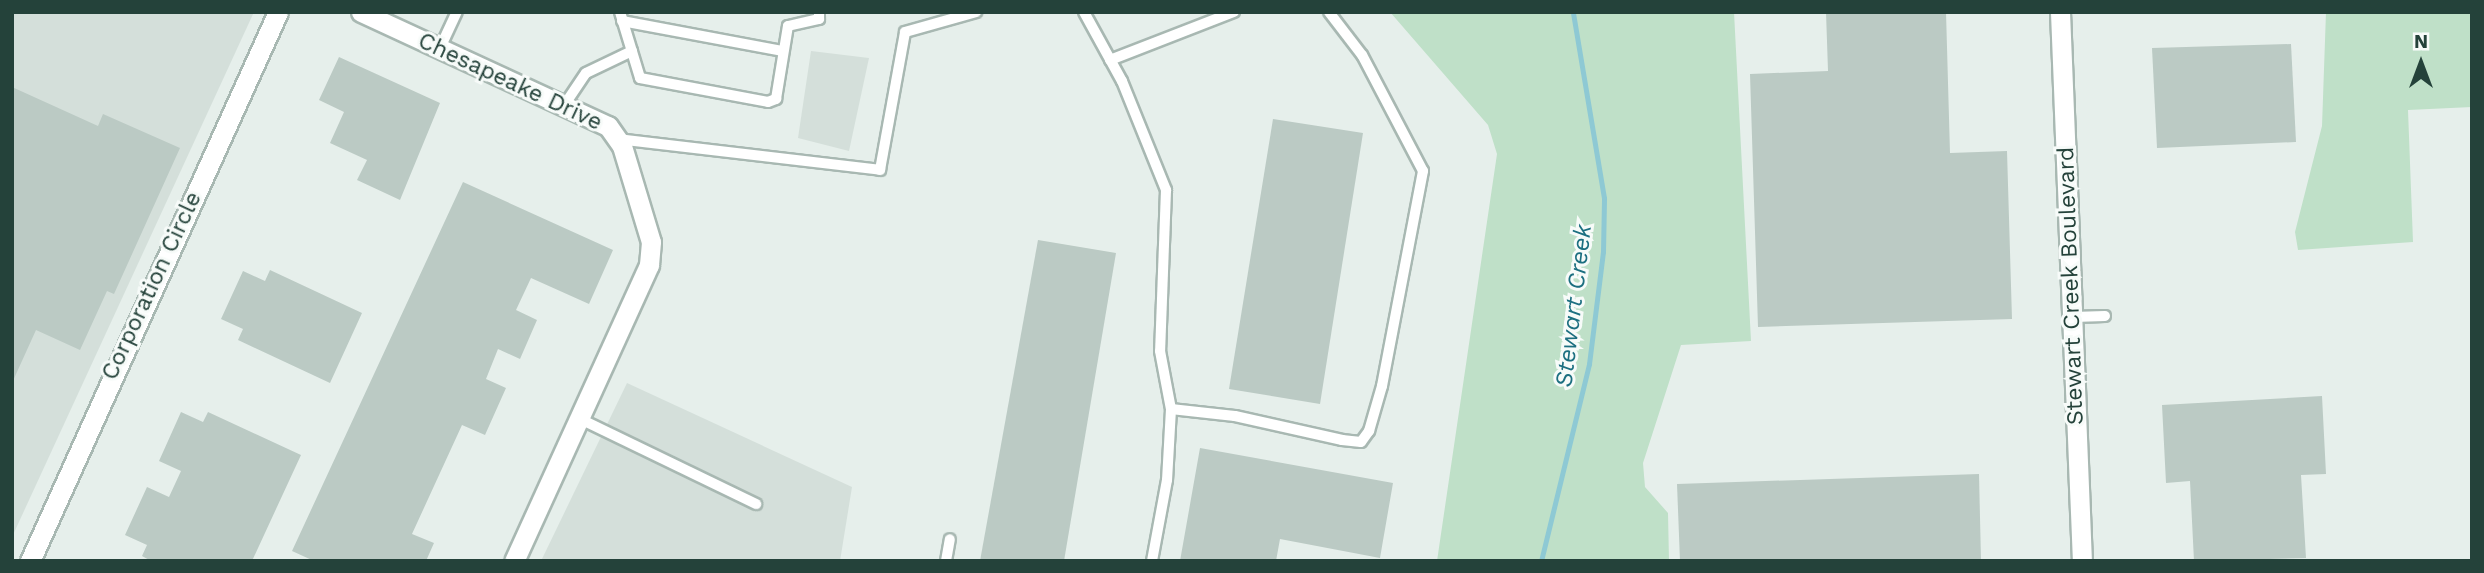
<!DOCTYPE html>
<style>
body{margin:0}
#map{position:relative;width:2484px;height:573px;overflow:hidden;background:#e6efeb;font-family:"Work Sans",sans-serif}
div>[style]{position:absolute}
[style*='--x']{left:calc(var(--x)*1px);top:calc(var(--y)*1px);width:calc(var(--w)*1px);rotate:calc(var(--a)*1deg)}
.built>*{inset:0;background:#d4dfda}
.green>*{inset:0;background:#bfe0c8}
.stream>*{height:5px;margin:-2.5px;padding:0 2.5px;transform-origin:2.5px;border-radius:2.5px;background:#8ec9d4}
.building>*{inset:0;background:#bbcac4}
.roads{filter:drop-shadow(2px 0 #a8b8b2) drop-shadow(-2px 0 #a8b8b2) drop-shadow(0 2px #a8b8b2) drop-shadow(0 -2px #a8b8b2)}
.service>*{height:10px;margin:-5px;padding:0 5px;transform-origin:5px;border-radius:5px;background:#fff}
.minor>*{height:19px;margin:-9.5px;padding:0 9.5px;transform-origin:9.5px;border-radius:9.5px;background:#fff}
span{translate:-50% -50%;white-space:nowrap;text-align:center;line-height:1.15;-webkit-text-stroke:6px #f7fbf9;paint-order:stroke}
.street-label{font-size:23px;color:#24423a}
.water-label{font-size:24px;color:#1c6f80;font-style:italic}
.frame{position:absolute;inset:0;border:14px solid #24423a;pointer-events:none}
.north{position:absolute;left:2386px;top:28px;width:70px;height:70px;-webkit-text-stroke:5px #f7fbf9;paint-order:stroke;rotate:0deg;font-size:19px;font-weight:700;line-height:28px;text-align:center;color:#24423a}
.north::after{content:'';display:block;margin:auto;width:24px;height:32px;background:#24423a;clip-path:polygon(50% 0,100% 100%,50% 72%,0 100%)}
</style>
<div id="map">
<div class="built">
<div style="clip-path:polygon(12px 12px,254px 12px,12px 537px)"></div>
<div style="clip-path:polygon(811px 51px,869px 58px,849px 151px,798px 138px)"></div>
<div style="clip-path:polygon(627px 383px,852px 487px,840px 561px,541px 561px)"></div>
</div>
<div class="green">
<div style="clip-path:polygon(1390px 12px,1734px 12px,1751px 341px,1681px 345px,1643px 463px,1645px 487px,1668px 513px,1669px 561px,1437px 561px,1497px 154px,1488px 125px)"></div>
<div style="clip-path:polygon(2326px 12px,2472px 12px,2472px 107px,2408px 110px,2413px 242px,2298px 250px,2295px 232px,2322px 126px)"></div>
</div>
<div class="stream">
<div style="--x:1541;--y:561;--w:203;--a:-76.3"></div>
<div style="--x:1589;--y:364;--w:113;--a:-82.9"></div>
<div style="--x:1603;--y:252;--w:54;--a:-88.9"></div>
<div style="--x:1604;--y:198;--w:189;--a:-99.5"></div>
</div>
<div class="building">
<div style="clip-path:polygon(1826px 12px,1946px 12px,1950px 153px,2007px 151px,2012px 319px,1758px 327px,1750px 74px,1828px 71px)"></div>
<div style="clip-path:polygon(2291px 44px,2296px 142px,2157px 148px,2152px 48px)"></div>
<div style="clip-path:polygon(339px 57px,440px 103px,400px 200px,357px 180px,367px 160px,330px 143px,344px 112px,319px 100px)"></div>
<div style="clip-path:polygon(12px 87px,98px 126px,103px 114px,180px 148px,114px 294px,107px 291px,80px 350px,36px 330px,12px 383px)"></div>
<div style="clip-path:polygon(1273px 119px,1363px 133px,1320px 404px,1229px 389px)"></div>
<div style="clip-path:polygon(463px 182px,613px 250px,589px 304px,531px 278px,516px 310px,537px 320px,520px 359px,498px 349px,486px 379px,506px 388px,485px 435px,462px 425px,412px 534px,434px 543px,426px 561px,314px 561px,292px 551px)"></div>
<div style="clip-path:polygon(1038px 240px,1116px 253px,1064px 561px,980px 561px)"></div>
<div style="clip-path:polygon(270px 270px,362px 313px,330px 383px,238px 340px,243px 329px,221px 319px,243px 271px,265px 281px)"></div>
<div style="clip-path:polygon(2322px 396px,2326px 474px,2301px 475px,2306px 558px,2194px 561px,2190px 481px,2166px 483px,2162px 405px)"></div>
<div style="clip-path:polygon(181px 412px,203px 422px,208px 412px,301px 455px,252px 561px,151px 561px,142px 556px,147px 545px,125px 535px,147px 487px,169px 497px,181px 471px,159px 461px)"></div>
<div style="clip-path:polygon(1200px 448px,1393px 483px,1380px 558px,1280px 539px,1276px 561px,1180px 561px)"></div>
<div style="clip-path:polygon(1979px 474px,1981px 561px,1680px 561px,1677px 484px)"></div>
</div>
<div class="roads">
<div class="service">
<div style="--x:620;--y:12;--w:69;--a:73.1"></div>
<div style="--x:640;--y:78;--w:130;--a:10.6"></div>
<div style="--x:768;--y:102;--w:9;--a:-21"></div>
<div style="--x:776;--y:99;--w:74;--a:-80.7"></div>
<div style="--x:788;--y:26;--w:32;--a:-13"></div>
<div style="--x:819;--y:19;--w:7;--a:-90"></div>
<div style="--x:1084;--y:12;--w:79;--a:61.2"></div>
<div style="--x:1122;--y:81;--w:118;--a:68"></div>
<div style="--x:1166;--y:190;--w:161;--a:92.1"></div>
<div style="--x:1160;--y:351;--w:59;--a:79.3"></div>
<div style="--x:1171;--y:409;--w:71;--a:93.2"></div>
<div style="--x:1167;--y:480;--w:82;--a:100.5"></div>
<div style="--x:622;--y:21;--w:164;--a:10.6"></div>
<div style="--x:440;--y:48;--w:40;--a:-65"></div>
<div style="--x:1110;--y:60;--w:133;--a:-21.2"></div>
<div style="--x:565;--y:104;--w:37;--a:-56"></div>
<div style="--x:586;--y:73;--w:51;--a:-25.6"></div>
<div style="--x:618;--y:139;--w:264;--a:6.7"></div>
<div style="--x:880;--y:170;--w:140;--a:-79.7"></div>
<div style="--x:905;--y:32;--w:74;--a:-15.7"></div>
<div style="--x:2073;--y:317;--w:32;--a:-2"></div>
<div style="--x:1171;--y:409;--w:64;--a:6.2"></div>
<div style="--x:1235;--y:416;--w:110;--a:12.6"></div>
<div style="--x:1342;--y:440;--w:19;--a:6"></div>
<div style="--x:1361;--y:442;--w:14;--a:-54"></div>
<div style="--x:1369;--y:431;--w:47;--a:-73.9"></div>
<div style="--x:1382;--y:386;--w:219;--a:-79.2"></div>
<div style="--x:1423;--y:171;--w:131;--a:-117.7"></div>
<div style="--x:1362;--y:55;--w:54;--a:-127.5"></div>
<div style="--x:578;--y:418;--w:198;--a:25.8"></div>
<div style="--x:946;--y:561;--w:22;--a:-80"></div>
</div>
<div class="minor">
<div style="--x:361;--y:12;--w:272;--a:24.8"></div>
<div style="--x:608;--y:126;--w:24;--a:55"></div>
<div style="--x:622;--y:146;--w:100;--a:73.2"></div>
<div style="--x:651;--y:242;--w:23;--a:95"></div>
<div style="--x:649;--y:265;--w:325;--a:114.5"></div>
<div style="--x:2060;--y:12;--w:549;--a:87.71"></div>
<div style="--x:30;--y:561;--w:602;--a:-65.69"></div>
</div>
</div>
<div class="street-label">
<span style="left:510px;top:82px;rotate:25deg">Chesapeake Drive</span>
<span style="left:152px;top:286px;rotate:-65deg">Corporation Circle</span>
<span style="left:2071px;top:286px;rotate:-92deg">Stewart Creek Boulevard</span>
</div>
<div class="water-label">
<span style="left:1574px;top:306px;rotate:-83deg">Stewart Creek</span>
</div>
<div class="frame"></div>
<div class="north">N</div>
</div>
